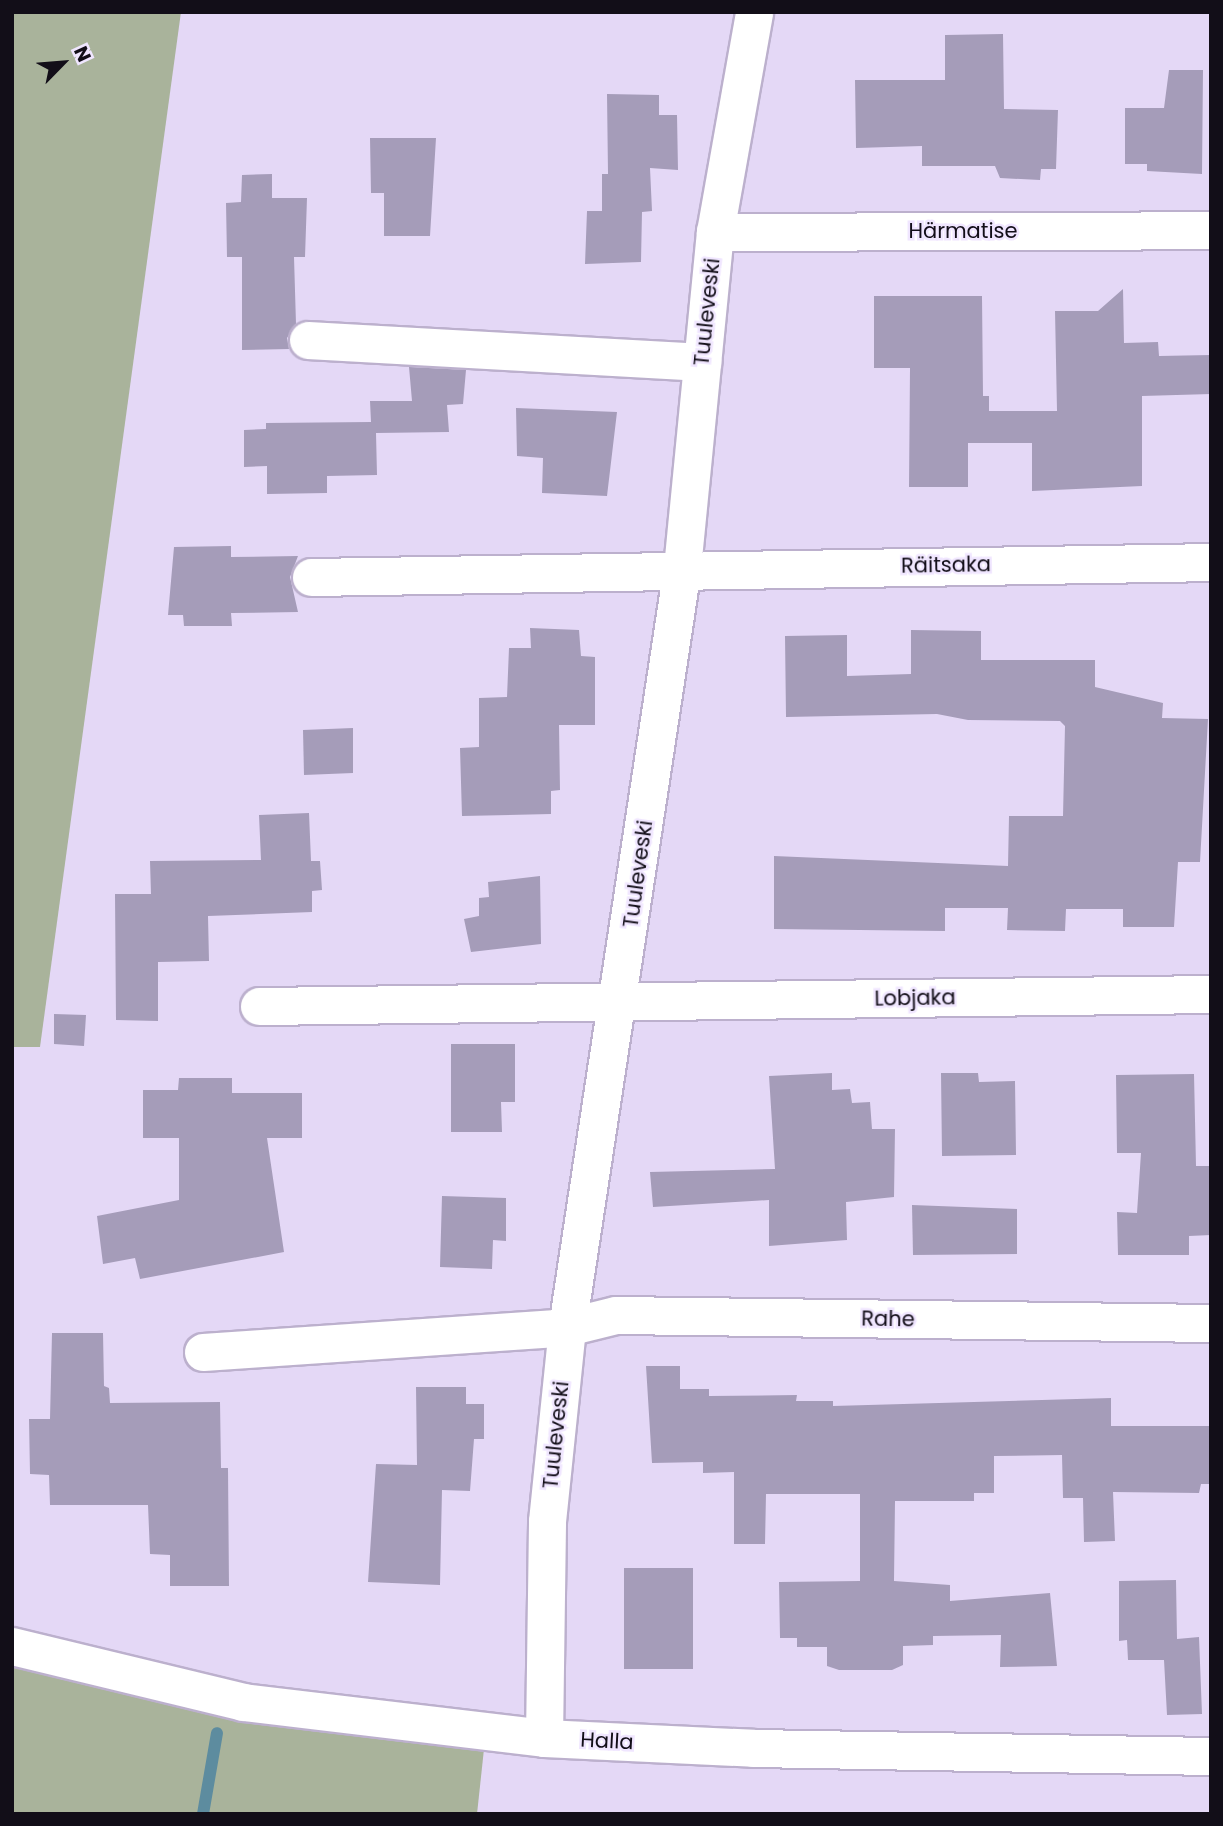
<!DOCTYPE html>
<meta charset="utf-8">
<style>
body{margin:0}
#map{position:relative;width:1223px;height:1826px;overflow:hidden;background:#e4d8f6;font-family:Poppins,sans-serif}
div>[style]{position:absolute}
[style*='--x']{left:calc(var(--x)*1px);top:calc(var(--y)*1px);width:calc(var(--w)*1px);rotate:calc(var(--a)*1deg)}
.green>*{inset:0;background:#a9b39b}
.stream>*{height:12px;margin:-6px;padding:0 6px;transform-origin:6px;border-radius:6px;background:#5d8c9f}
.building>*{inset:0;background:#a59cb9}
.roads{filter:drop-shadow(2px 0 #bcb0cd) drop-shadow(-2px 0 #bcb0cd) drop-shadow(0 2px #bcb0cd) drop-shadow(0 -2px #bcb0cd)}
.minor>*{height:37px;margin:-18.5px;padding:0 18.5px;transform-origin:18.5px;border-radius:18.5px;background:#fff}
span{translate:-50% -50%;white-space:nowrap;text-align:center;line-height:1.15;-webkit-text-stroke:5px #f0e6ff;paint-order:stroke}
.street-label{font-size:21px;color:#120e18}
.frame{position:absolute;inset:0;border:14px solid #120e18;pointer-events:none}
.north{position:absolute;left:28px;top:28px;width:70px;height:70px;-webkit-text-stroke:5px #f0e6ff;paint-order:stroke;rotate:65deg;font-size:19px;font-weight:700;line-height:28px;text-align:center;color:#120e18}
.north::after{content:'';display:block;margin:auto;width:24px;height:32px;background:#120e18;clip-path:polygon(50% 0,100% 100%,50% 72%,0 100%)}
</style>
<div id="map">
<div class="green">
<div style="clip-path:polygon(12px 12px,181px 12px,40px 1047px,12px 1047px)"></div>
<div style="clip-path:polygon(12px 1660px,484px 1749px,477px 1814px,12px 1814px)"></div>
</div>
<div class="stream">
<div style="--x:203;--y:1814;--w:82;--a:-80.2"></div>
</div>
<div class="building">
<div style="clip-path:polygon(1003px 34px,1004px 109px,1058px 110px,1056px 169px,1041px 169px,1040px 180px,1000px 178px,995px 166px,922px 166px,922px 146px,856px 148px,855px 80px,945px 80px,945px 35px)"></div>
<div style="clip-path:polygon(1169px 70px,1203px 70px,1202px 174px,1147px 171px,1147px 164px,1125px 164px,1125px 108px,1164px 108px)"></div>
<div style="clip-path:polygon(607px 94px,659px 95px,659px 115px,677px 115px,678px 170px,650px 168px,652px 211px,642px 212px,641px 262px,585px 264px,587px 211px,602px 211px,602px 174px,608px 174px)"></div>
<div style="clip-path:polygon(370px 138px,436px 138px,430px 236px,384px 236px,384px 193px,371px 193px)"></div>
<div style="clip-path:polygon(272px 174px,272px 198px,307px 198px,305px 257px,294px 257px,296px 324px,287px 338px,289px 349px,242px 350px,242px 257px,227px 257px,226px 203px,241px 202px,242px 175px)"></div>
<div style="clip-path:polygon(1123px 289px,1124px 343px,1158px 342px,1159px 356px,1211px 355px,1211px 394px,1142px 396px,1142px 486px,1032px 491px,1032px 443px,968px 443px,968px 487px,909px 487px,910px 368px,874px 368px,874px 296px,982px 296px,983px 396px,989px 396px,989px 411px,1057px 411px,1055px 311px,1098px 311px)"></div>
<div style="clip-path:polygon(409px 367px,466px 370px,463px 404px,447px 405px,449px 432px,376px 433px,377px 475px,327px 476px,327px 493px,267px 494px,267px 466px,244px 467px,244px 430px,266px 429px,266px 423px,371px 422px,370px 401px,412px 401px)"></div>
<div style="clip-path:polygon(516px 408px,617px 412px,607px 496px,542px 493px,543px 458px,517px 456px)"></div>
<div style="clip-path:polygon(231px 546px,231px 557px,298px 556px,290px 577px,298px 612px,231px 613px,232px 626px,184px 626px,183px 615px,168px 615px,174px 547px)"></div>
<div style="clip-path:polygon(530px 628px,579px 630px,581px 656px,595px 657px,595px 725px,559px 725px,560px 790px,551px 791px,551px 814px,462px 816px,460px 748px,479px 747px,479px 698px,507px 697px,509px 648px,531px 648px)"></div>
<div style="clip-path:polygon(911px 630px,981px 631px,981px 660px,1095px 660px,1095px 687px,1163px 703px,1162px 718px,1208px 719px,1200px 862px,1178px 862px,1174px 927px,1123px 927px,1123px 909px,1066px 909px,1065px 931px,1007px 930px,1008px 908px,945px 908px,945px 931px,774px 929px,774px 856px,1008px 866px,1009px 816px,1063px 816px,1065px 726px,1060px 721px,968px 720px,937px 714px,786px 717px,785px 636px,847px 635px,847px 676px,911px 674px)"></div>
<div style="clip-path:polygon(353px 728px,353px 773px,304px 775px,303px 730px)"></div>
<div style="clip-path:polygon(309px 813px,311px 861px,320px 861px,322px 890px,312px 891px,312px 912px,208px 916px,209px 961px,158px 962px,158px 1021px,116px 1020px,115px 894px,151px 894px,150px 861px,261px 860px,259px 815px)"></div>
<div style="clip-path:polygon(540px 876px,541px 944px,471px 952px,464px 919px,479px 916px,479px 898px,489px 897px,488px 882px)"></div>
<div style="clip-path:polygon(54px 1014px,86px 1015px,84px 1046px,54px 1044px)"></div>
<div style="clip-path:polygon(451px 1044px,515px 1044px,515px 1102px,501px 1102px,502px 1132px,451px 1132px)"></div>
<div style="clip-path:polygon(832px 1073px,832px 1090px,850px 1089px,852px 1103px,870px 1102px,872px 1129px,895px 1129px,894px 1197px,846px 1202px,847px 1240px,769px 1246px,769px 1200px,653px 1207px,650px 1172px,775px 1169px,769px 1076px)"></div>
<div style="clip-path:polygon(941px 1073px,978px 1073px,979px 1082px,1015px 1081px,1016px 1155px,942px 1156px)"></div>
<div style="clip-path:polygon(1194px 1074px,1196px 1166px,1211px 1166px,1211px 1235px,1189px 1236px,1189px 1255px,1118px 1255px,1117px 1212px,1137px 1213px,1141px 1153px,1117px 1153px,1116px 1075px)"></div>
<div style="clip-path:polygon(179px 1078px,232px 1078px,232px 1093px,302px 1093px,302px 1138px,267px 1138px,284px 1252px,140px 1279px,135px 1258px,103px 1264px,97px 1216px,179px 1200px,179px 1138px,143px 1138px,143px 1090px,178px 1090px)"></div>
<div style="clip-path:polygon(442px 1196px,506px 1198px,506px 1241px,493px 1240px,492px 1269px,440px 1267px)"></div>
<div style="clip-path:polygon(912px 1205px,1017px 1209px,1017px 1254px,913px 1255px)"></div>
<div style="clip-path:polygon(52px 1333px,103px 1333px,104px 1386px,109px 1388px,110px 1403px,220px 1402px,221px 1468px,228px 1468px,229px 1586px,170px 1586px,170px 1555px,150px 1554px,148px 1505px,50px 1505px,49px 1475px,30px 1474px,29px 1419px,50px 1419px)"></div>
<div style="clip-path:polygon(646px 1366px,680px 1366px,680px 1389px,709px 1389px,709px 1396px,797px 1395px,796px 1401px,833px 1401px,833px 1406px,1111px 1398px,1111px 1426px,1211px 1426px,1211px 1484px,1201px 1484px,1199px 1493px,1113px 1492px,1115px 1541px,1084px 1542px,1083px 1498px,1063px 1498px,1062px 1455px,994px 1456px,994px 1493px,974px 1493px,974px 1501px,895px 1501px,894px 1581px,950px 1585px,950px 1601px,1050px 1593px,1057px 1666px,1000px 1667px,1001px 1635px,933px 1636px,933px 1645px,903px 1646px,903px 1665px,892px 1670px,839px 1670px,827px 1666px,827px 1647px,797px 1647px,797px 1638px,780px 1638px,779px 1582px,860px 1581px,860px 1494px,766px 1494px,765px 1544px,734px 1544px,734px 1472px,703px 1473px,703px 1462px,652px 1463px)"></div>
<div style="clip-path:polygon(416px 1387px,466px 1387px,466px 1404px,484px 1404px,484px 1439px,474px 1439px,470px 1491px,442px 1490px,440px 1585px,368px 1582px,376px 1464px,417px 1465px)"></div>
<div style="clip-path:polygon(624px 1568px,693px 1568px,693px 1669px,624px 1669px)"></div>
<div style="clip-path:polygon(1176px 1580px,1177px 1639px,1199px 1637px,1202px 1714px,1167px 1715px,1164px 1660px,1128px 1660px,1127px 1640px,1119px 1641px,1119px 1581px)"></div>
</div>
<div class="roads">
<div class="minor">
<div style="--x:715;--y:232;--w:496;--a:-0.2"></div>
<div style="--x:308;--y:340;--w:395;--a:3.2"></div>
<div style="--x:311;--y:577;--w:900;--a:-0.95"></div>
<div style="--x:259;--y:1006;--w:952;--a:-0.72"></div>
<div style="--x:203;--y:1352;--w:365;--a:-3.9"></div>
<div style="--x:567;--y:1327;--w:50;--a:-13.8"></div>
<div style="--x:616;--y:1315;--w:595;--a:0.77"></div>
<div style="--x:12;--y:1646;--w:238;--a:13.6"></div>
<div style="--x:243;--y:1702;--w:303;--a:6.8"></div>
<div style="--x:544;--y:1738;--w:209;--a:2.7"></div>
<div style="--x:753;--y:1748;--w:458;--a:1"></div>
<div style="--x:544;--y:1738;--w:217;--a:-89.2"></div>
<div style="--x:547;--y:1521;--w:195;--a:-84.1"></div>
<div style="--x:567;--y:1327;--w:768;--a:-81.38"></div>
<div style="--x:682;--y:568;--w:338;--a:-84.4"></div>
<div style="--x:715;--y:232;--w:223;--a:-79.9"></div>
</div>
</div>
<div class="street-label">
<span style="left:963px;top:231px">Härmatise</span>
<span style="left:707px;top:312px;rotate:-84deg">Tuuleveski</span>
<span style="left:946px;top:565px;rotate:-1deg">Räitsaka</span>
<span style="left:638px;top:874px;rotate:-82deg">Tuuleveski</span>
<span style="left:915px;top:998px;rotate:-1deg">Lobjaka</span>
<span style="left:888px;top:1319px;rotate:1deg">Rahe</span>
<span style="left:556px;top:1435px;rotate:-84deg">Tuuleveski</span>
<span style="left:607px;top:1741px;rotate:3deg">Halla</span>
</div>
<div class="frame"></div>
<div class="north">N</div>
</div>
